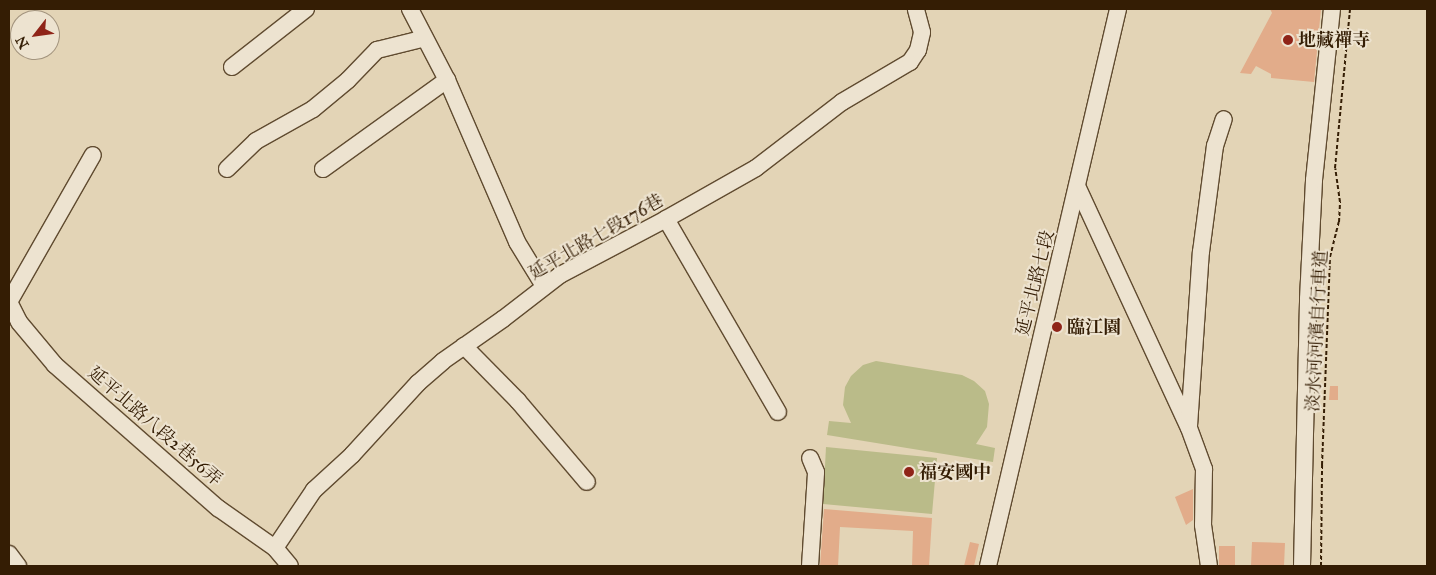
<!DOCTYPE html>
<meta charset="utf-8">
<style>
body{margin:0}
#map{position:relative;width:1436px;height:575px;overflow:hidden;background:#e3d4b6;font-family:"IM FELL Great Primer","Noto Serif TC",serif}
div>[style]{position:absolute}
[style*='--x']{left:calc(var(--x)*1px);top:calc(var(--y)*1px);width:calc(var(--w)*1px);rotate:calc(var(--a)*1deg)}
.green>*{inset:0;background:#babb89}
.building>*{inset:0;background:#e2ac8a}
.path>*{height:2px;margin-top:-1px;transform-origin:0;background:repeating-linear-gradient(90deg,#341d04 0 4px,transparent 0 6.5px)}
.roads{filter:drop-shadow(1px 0 #604b30) drop-shadow(-1px 0 #604b30) drop-shadow(0 1px #604b30) drop-shadow(0 -1px #604b30)}
.minor>*{height:16px;margin:-8px;padding:0 8px;transform-origin:8px;border-radius:8px;background:#ede3d0}
.dots>*{width:14px;height:14px;translate:-50% -50%;box-sizing:border-box;border:2px solid #ede3d0;border-radius:50%}
span{translate:-50% -50%;white-space:nowrap;text-align:center;line-height:1.15;-webkit-text-stroke:4px #ede3d0;paint-order:stroke}
.poi-label{font-size:18px;color:#341d04;font-weight:700}
.left{translate:0 -50%;text-align:left}
.street-label{font-size:18px;color:#341d04}
.frame{position:absolute;inset:0;border:10px solid #341d04;pointer-events:none}
.north{position:absolute;left:10px;top:10px;width:50px;height:50px;box-sizing:border-box;background:#ede3d0;border:1px solid #a3947e;border-radius:50%;rotate:240deg;font-size:14px;font-weight:700;line-height:20px;text-align:center;color:#341d04}
.north::after{content:'';display:block;margin:auto;width:18px;height:22px;background:#8f2418;clip-path:polygon(50% 0,100% 100%,50% 72%,0 100%)}
</style>
<div id="map">
<div class="green">
<div style="clip-path:polygon(876px 361px,962px 375px,974px 381px,985px 391px,989px 404px,987px 427px,976px 444px,995px 448px,993px 462px,827px 435px,829px 421px,851px 423px,843px 405px,845px 387px,851px 376px,863px 365px)"></div>
<div style="clip-path:polygon(826px 447px,937px 458px,932px 514px,823px 504px)"></div>
</div>
<div class="building">
<div style="clip-path:polygon(1270px 9px,1321px 9px,1314px 82px,1271px 78px,1271px 74px,1256px 66px,1251px 74px,1240px 73px,1272px 13px)"></div>
<div style="clip-path:polygon(1330px 386px,1338px 386px,1338px 400px,1329px 400px)"></div>
<div style="clip-path:polygon(1193px 489px,1193px 520px,1186px 525px,1175px 497px)"></div>
<div style="clip-path:polygon(824px 509px,932px 518px,929px 566px,912px 566px,913px 531px,840px 527px,838px 566px,820px 566px)"></div>
<div style="clip-path:polygon(970px 542px,979px 544px,974px 566px,964px 566px)"></div>
<div style="clip-path:polygon(1252px 542px,1285px 543px,1284px 566px,1251px 566px)"></div>
<div style="clip-path:polygon(1219px 546px,1235px 546px,1235px 566px,1219px 566px)"></div>
</div>
<div class="path">
<div style="--x:1321;--y:566;--w:101;--a:-89.4"></div>
<div style="--x:1322;--y:465;--w:208;--a:-87.8"></div>
<div style="--x:1330;--y:257;--w:36;--a:-76"></div>
<div style="--x:1339;--y:222;--w:20;--a:-87"></div>
<div style="--x:1340;--y:202;--w:34;--a:-98"></div>
<div style="--x:1335;--y:168;--w:160;--a:-84.6"></div>
</div>
<div class="roads">
<div class="minor">
<div style="--x:410;--y:9;--w:80;--a:62.5"></div>
<div style="--x:447;--y:80;--w:176;--a:66.6"></div>
<div style="--x:517;--y:242;--w:52;--a:58.5"></div>
<div style="--x:232;--y:67;--w:94;--a:-38.1"></div>
<div style="--x:227;--y:169;--w:40;--a:-44"></div>
<div style="--x:256;--y:141;--w:65;--a:-29.3"></div>
<div style="--x:313;--y:109;--w:45;--a:-39.6"></div>
<div style="--x:348;--y:80;--w:42;--a:-46"></div>
<div style="--x:377;--y:50;--w:49;--a:-14"></div>
<div style="--x:323;--y:169;--w:153;--a:-35.7"></div>
<div style="--x:1078;--y:188;--w:264;--a:65.2"></div>
<div style="--x:1189;--y:428;--w:44;--a:69.9"></div>
<div style="--x:1204;--y:469;--w:56;--a:91"></div>
<div style="--x:1203;--y:525;--w:41;--a:81.7"></div>
<div style="--x:666;--y:219;--w:223;--a:59.9"></div>
<div style="--x:9;--y:302;--w:22;--a:63"></div>
<div style="--x:19;--y:322;--w:56;--a:50.1"></div>
<div style="--x:55;--y:365;--w:217;--a:41.3"></div>
<div style="--x:218;--y:508;--w:70;--a:35.1"></div>
<div style="--x:275;--y:548;--w:23;--a:50"></div>
<div style="--x:9;--y:302;--w:169;--a:-60.3"></div>
<div style="--x:464;--y:346;--w:77;--a:45.5"></div>
<div style="--x:518;--y:401;--w:106;--a:49.6"></div>
<div style="--x:1189;--y:426;--w:174;--a:-86.1"></div>
<div style="--x:1201;--y:252;--w:107;--a:-82.5"></div>
<div style="--x:1215;--y:146;--w:28;--a:-72"></div>
<div style="--x:275;--y:548;--w:70;--a:-56.1"></div>
<div style="--x:314;--y:490;--w:52;--a:-42.6"></div>
<div style="--x:352;--y:455;--w:98;--a:-47.5"></div>
<div style="--x:418;--y:383;--w:33;--a:-41"></div>
<div style="--x:443;--y:361;--w:73;--a:-35"></div>
<div style="--x:503;--y:319;--w:72;--a:-37.7"></div>
<div style="--x:560;--y:275;--w:120;--a:-27.8"></div>
<div style="--x:666;--y:219;--w:103;--a:-29.5"></div>
<div style="--x:756;--y:168;--w:108;--a:-37.5"></div>
<div style="--x:842;--y:102;--w:79;--a:-30.5"></div>
<div style="--x:910;--y:62;--w:14;--a:-56"></div>
<div style="--x:918;--y:50;--w:18;--a:-77"></div>
<div style="--x:922;--y:32;--w:24;--a:-105"></div>
<div style="--x:9;--y:554;--w:15;--a:53"></div>
<div style="--x:810;--y:566;--w:94;--a:-86.3"></div>
<div style="--x:816;--y:472;--w:15;--a:-113"></div>
<div style="--x:988;--y:566;--w:572;--a:-76.86"></div>
<div style="--x:1302;--y:566;--w:267;--a:-88.7"></div>
<div style="--x:1308;--y:299;--w:119;--a:-87.1"></div>
<div style="--x:1314;--y:180;--w:172;--a:-84"></div>
</div>
</div>
<div class="dots">
<div style="left:1288px;top:40px;background:#8f2418"></div>
<div style="left:1057px;top:327px;background:#8f2418"></div>
<div style="left:909px;top:472px;background:#8f2418"></div>
</div>
<div class="poi-label">
<span class="left" style="left:1298px;top:40px">地藏禪寺</span>
<span class="left" style="left:1067px;top:327px">臨江園</span>
<span class="left" style="left:919px;top:472px">福安國中</span>
</div>
<div class="street-label">
<span style="left:596px;top:237px;rotate:-30deg">延平北路七段176巷</span>
<span style="left:1035px;top:283px;rotate:-76deg">延平北路七段</span>
<span style="left:1317px;top:331px;rotate:-87deg">淡水河河濱自行車道</span>
<span style="left:155px;top:426px;rotate:41deg">延平北路八段2巷56弄</span>
</div>
<div class="frame"></div>
<div class="north">N</div>
</div>
